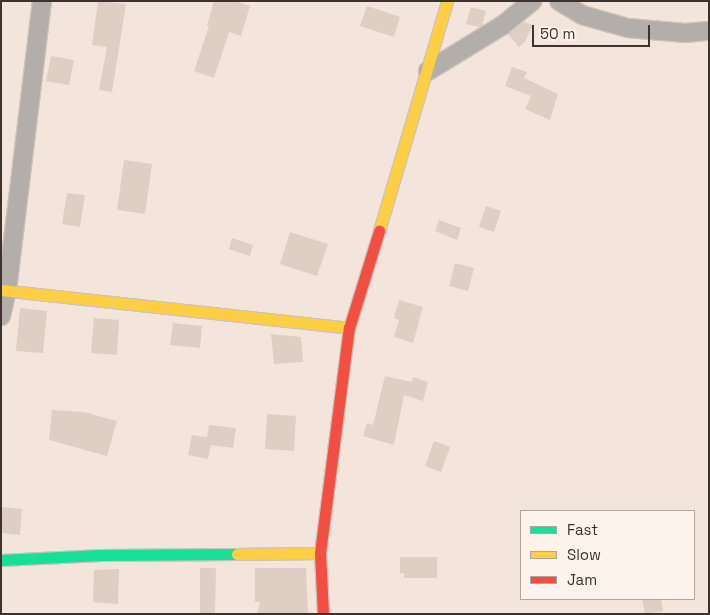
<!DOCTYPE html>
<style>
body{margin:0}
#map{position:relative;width:710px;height:615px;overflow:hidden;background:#f4e5dc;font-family:"Space Grotesk",sans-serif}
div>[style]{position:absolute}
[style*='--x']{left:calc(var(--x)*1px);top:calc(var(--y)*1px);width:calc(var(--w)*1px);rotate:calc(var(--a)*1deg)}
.building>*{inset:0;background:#decec4}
.roads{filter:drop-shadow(1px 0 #cec2ba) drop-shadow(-1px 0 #cec2ba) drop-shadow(0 1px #cec2ba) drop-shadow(0 -1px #cec2ba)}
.street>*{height:18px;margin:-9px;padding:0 9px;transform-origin:9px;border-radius:9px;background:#b4aeab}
.fast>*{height:11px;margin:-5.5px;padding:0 5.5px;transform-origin:5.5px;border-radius:5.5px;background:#16e098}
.slow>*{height:11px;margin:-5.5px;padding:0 5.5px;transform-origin:5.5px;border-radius:5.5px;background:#ffcf43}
.jam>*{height:11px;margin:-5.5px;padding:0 5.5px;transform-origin:5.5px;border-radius:5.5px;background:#f24e42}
span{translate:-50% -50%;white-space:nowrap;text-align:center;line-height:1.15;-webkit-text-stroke:5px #fef3ec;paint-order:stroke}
.frame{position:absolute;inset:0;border:2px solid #3d332c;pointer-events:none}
.legend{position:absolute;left:520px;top:510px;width:175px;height:90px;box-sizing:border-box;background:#fef3ec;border:1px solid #b1a69f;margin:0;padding:6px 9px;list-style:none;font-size:15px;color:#3d332c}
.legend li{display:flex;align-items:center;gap:10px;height:25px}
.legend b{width:25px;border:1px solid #b1a69f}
.scale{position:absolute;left:532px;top:25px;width:118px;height:22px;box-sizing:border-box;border:2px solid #3d332c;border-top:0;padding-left:6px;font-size:15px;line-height:18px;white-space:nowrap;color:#3d332c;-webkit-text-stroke:4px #fef3ec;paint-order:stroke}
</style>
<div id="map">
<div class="building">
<div style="clip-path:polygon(98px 1px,126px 4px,112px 92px,99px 90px,107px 47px,92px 45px)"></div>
<div style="clip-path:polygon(214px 1px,236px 1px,250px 6px,241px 36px,229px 32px,214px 78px,194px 71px,209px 26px,207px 25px)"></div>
<div style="clip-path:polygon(367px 6px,400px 17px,394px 37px,360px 26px)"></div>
<div style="clip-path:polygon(471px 7px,486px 11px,482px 26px,479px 27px,466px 24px)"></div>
<div style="clip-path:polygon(524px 22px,533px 25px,525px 42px,519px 47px,508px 34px)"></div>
<div style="clip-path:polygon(51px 56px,74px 60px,69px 85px,46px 81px)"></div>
<div style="clip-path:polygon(512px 67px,527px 72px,524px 78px,558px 94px,550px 120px,525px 109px,531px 96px,505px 86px)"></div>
<div style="clip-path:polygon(124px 160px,152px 164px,145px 214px,117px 210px)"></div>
<div style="clip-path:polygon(67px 193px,85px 195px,80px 227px,62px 224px)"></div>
<div style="clip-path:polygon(486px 206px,501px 211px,494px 232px,479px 227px)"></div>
<div style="clip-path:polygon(439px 220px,461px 228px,457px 240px,435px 231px)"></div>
<div style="clip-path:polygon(290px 232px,328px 244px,317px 276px,280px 264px)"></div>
<div style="clip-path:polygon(232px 238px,253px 245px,250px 256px,229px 249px)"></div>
<div style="clip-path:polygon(455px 263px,474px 268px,468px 291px,449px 286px)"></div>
<div style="clip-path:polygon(399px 300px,423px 307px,413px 343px,394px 337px,399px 320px,394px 318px)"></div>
<div style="clip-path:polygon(20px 308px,47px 311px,43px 353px,16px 351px)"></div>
<div style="clip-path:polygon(94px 318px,119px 320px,117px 355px,91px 353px)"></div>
<div style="clip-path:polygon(173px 323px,202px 326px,200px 348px,170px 345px)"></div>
<div style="clip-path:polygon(271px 334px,301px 337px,303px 362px,274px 364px)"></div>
<div style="clip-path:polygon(385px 376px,412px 382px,413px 377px,428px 382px,423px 401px,404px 395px,394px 445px,363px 436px,367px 423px,373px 425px)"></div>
<div style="clip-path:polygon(52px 410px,84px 412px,117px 421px,107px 456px,49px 440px)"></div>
<div style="clip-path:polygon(267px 414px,296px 416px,294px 451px,265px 449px)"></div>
<div style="clip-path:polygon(209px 425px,236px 428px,233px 448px,211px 445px,208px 459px,188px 455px,192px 435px,207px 437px)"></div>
<div style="clip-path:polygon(434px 441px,450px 447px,441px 472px,425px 466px)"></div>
<div style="clip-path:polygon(1px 507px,22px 509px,20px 535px,1px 533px)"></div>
<div style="clip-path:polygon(400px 557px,437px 557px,437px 578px,404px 578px,404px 573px,400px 573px)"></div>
<div style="clip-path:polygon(200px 568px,216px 568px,215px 614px,200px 614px)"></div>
<div style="clip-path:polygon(255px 568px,306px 568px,308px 614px,257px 614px,260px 602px,255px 602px)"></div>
<div style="clip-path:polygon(119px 569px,118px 604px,93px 602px,94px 570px)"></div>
<div style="clip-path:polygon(642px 599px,661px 599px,663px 611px,645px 614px)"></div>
</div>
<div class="roads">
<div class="street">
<div style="--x:559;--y:1;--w:27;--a:31"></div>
<div style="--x:582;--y:15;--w:48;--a:15.8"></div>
<div style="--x:628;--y:28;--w:57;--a:5"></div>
<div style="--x:685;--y:33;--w:24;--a:-5"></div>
<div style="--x:428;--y:71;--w:88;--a:-31.5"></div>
<div style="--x:503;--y:25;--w:38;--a:-39"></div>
<div style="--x:1;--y:316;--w:27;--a:-77"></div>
<div style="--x:7;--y:290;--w:291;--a:-83.1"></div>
</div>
<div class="fast">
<div style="--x:1;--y:560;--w:100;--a:-2.9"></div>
<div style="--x:101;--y:555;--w:136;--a:-0.4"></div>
</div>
<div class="slow">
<div style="--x:379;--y:231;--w:240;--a:-73.5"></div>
<div style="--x:1;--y:290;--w:350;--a:6.2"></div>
<div style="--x:237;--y:554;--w:83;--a:-0.7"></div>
</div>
<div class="jam">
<div style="--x:323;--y:614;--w:61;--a:-92.8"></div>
<div style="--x:320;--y:553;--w:227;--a:-82.7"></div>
<div style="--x:349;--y:328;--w:102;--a:-72.8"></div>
</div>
</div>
<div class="frame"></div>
<ul class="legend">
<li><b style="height:6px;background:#16e098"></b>Fast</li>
<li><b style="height:6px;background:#ffcf43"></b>Slow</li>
<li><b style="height:6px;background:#f24e42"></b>Jam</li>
</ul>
<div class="scale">50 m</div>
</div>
